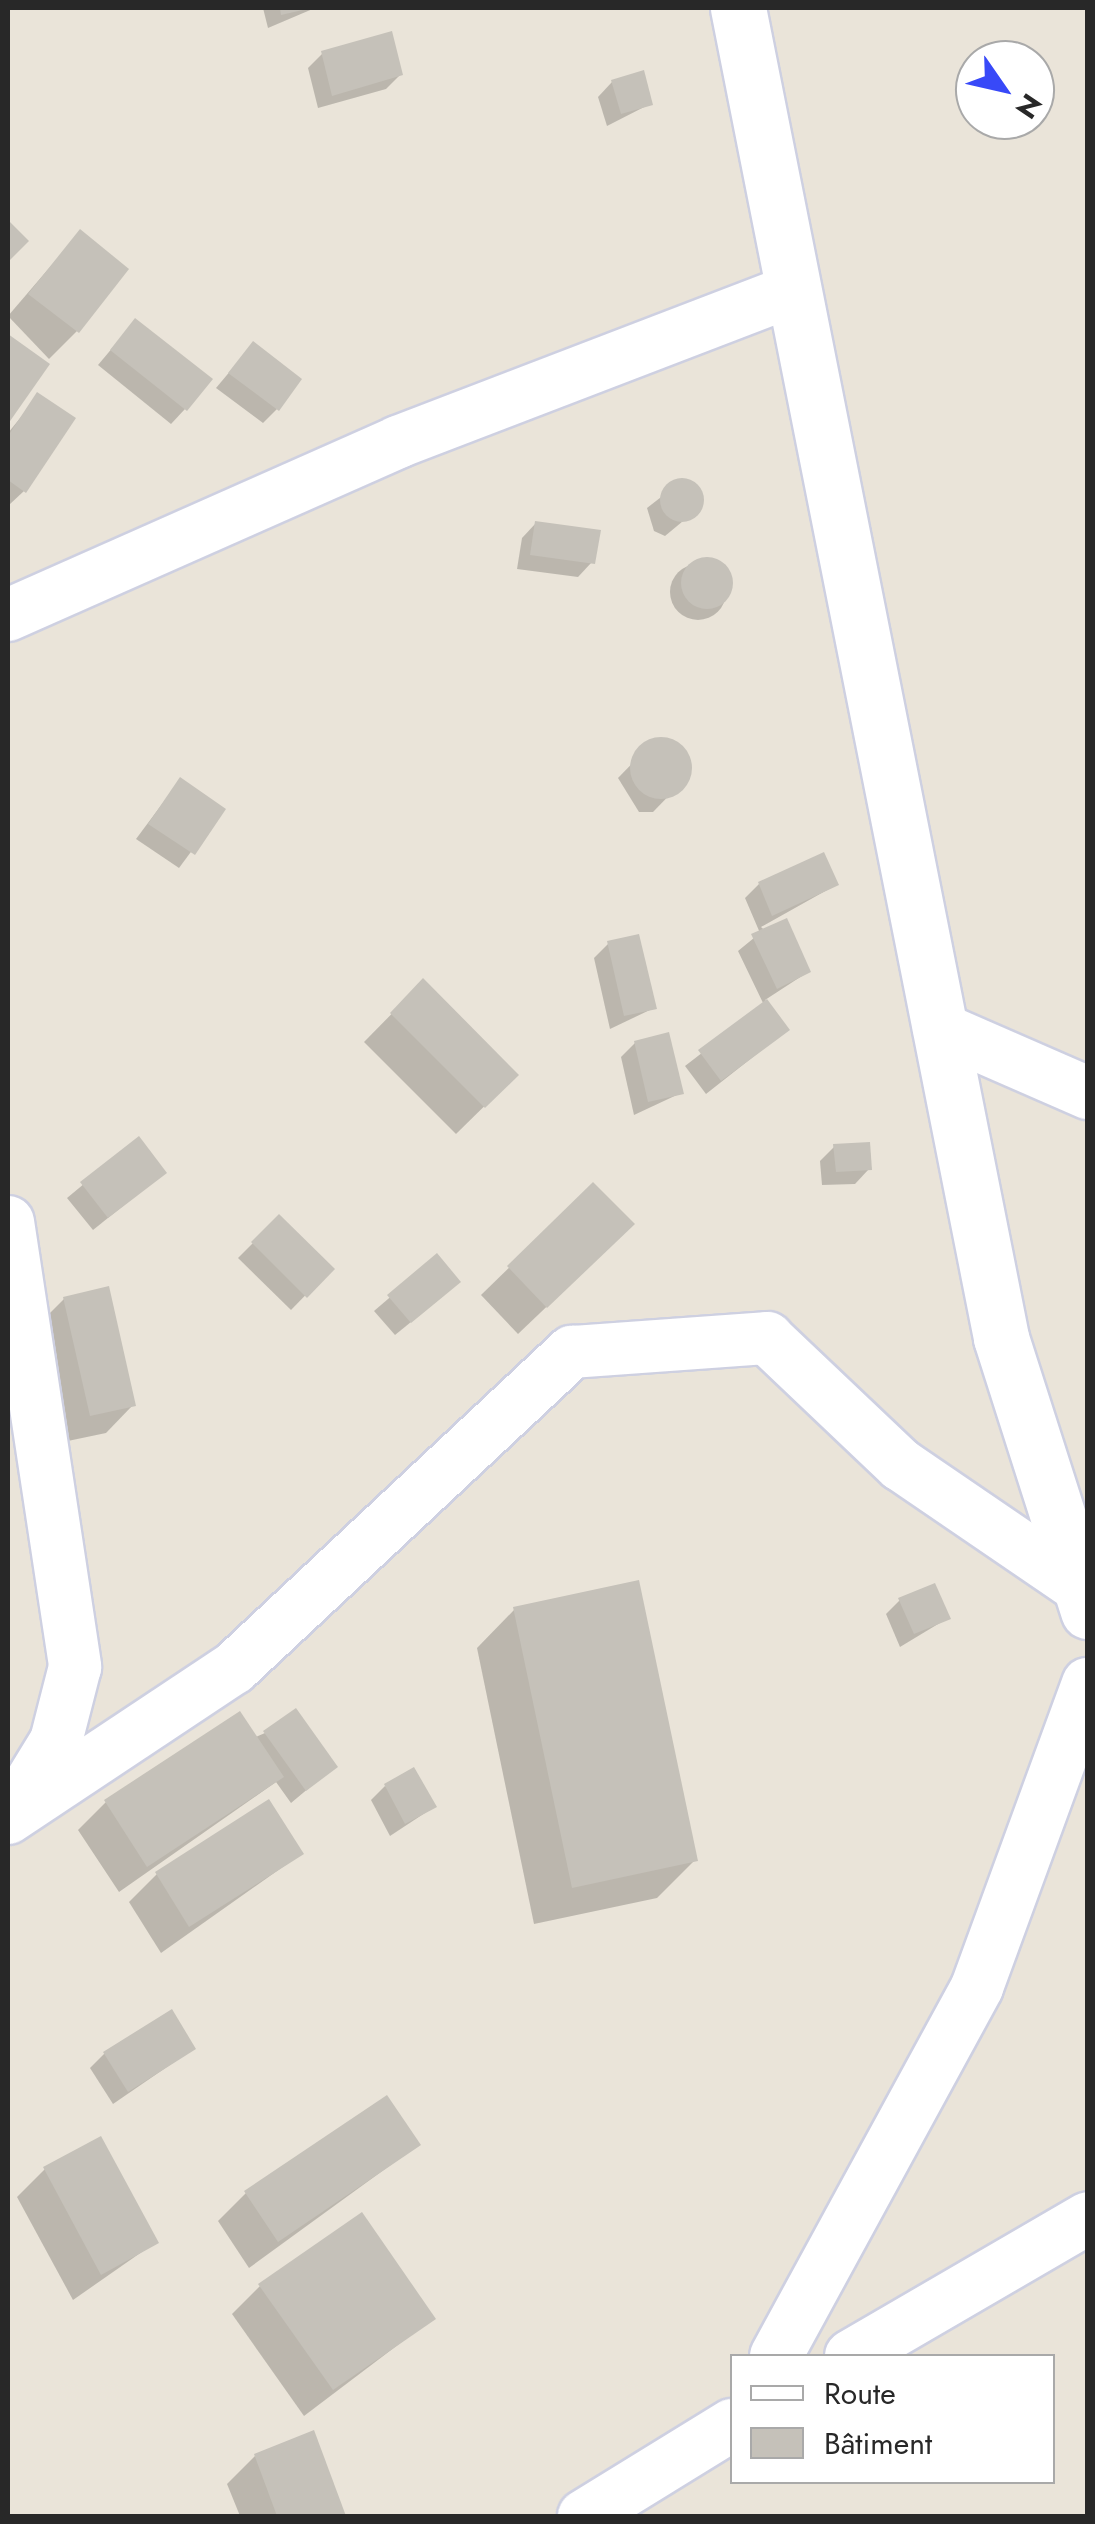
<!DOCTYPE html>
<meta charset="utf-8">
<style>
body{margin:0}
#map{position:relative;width:1095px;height:2524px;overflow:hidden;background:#eae4d9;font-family:Jost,sans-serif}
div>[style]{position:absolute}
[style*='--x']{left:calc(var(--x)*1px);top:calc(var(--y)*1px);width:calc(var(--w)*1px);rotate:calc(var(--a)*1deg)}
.shadow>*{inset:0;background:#0003}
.round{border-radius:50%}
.building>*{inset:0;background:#c5c1b9}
.roads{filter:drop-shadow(2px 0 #ced0e1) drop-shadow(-2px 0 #ced0e1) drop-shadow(0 2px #ced0e1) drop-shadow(0 -2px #ced0e1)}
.minor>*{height:52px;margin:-26px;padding:0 26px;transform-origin:26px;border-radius:26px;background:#fff}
.tertiary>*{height:55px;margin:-27.5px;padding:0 27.5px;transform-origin:27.5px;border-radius:27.5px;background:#fff}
span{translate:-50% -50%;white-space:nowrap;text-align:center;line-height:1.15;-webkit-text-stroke:8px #fff;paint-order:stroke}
.frame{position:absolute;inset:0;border:10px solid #282828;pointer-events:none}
.legend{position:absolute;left:730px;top:2354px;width:325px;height:130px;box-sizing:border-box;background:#fff;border:2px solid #a9a9a9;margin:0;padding:12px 18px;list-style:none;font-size:30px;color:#282828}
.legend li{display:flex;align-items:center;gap:20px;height:50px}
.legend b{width:50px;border:2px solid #a9a9a9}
.north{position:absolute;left:955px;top:40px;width:100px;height:100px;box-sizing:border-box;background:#fff;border:2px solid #a9a9a9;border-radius:50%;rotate:124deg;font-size:28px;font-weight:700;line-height:40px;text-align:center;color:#282828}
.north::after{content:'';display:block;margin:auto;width:35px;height:45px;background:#3849f8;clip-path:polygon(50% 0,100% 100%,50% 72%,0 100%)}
</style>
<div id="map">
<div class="shadow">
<div style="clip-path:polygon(263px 8px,315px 8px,268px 28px)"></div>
<div style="clip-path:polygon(322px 54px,401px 74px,386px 89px,318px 108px,308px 68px)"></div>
<div style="clip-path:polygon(612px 82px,650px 104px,607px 126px,598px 97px)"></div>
<div style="clip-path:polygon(80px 232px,77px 331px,49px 359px,8px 316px)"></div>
<div style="clip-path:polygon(135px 321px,185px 409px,171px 424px,98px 365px)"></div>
<div style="clip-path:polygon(253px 344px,277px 409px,263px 423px,216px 388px)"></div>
<div style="clip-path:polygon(38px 396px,24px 491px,9px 505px,8px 433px)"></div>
<div style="clip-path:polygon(683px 480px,700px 507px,665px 536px,654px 531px,647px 508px)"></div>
<div style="clip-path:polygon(536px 523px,592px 562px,578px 577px,517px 569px,522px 538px)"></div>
<div class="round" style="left:670px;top:564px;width:56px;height:56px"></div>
<div style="clip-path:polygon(668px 740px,689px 775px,653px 812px,639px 812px,618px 778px,654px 741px)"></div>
<div style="clip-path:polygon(180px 780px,222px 810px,179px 868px,136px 839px)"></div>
<div style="clip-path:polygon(759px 884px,836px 885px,761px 927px,808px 972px,765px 1000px,787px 1030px,706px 1094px,685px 1066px,764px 1005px,738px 951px,760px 933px,745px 898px)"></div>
<div style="clip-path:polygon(608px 944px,654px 1008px,610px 1029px,594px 958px)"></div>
<div style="clip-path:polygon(423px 982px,516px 1075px,456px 1134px,364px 1042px)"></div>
<div style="clip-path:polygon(635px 1043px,681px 1093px,634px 1115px,621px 1057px)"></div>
<div style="clip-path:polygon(138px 1139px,164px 1173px,93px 1230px,67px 1198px)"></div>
<div style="clip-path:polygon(834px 1147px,869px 1169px,855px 1184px,822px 1185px,820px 1161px)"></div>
<div style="clip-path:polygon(593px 1186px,604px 1252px,518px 1334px,481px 1295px)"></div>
<div style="clip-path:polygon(279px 1217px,331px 1269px,291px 1310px,238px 1258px)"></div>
<div style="clip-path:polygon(437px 1257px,443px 1296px,395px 1335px,374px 1311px)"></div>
<div style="clip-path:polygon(64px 1299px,133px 1405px,106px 1433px,63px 1442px,36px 1327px)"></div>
<div style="clip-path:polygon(900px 1600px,948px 1618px,900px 1647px,886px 1614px)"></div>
<div style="clip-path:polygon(514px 1610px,695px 1860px,657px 1898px,534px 1924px,477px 1648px)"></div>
<div style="clip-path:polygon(265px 1733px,334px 1767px,291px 1803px,276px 1782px,119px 1892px,78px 1830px,106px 1802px)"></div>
<div style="clip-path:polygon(385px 1786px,434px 1807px,390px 1836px,371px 1800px)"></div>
<div style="clip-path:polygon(301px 1854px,161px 1953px,129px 1902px,157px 1874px)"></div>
<div style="clip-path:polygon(193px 2049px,113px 2104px,90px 2068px,104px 2054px)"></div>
<div style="clip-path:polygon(418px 2145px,249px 2268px,218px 2221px,246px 2193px)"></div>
<div style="clip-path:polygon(45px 2169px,156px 2242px,73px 2300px,17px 2197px)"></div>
<div style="clip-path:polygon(260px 2286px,432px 2319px,304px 2416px,232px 2314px)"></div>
<div style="clip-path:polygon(312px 2433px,344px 2516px,240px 2516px,227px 2484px,255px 2456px)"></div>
</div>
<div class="building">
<div style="clip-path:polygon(280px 8px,306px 8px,307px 9px,281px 15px)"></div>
<div style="clip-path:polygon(392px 31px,403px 75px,332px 96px,321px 51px)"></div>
<div style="clip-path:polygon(644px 70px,653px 105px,621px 114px,611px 80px)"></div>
<div style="clip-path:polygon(8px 220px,29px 241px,8px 262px)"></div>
<div style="clip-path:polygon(80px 229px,129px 269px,79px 333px,28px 294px)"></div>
<div style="clip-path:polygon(135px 318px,213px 379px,187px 411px,110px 350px)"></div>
<div style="clip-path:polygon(8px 334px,50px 364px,8px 424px)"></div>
<div style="clip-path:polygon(253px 341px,302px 379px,279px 411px,228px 373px)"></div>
<div style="clip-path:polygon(37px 392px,76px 418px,26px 493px,8px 480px,8px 436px)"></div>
<div class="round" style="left:660px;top:478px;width:44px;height:44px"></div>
<div style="clip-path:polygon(535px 521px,601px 530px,595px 564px,530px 555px)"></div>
<div class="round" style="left:681px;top:557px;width:52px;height:52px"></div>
<div class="round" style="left:630px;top:737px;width:62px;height:62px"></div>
<div style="clip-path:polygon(180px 777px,226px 809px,195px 855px,148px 824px)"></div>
<div style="clip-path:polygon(824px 852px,839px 885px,772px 916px,758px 882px)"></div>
<div style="clip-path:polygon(787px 918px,811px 972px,777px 989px,751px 934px)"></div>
<div style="clip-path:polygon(639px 934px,657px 1009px,624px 1016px,607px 941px)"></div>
<div style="clip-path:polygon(423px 978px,519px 1075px,485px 1108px,390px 1013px)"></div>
<div style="clip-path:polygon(767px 999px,790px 1030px,721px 1081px,698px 1050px)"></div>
<div style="clip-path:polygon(669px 1032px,684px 1094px,648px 1102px,634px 1041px)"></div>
<div style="clip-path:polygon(139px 1136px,167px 1173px,108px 1218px,80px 1182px)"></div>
<div style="clip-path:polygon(870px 1142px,872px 1170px,836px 1172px,833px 1144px)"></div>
<div style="clip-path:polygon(593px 1182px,635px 1224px,547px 1308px,507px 1266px)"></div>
<div style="clip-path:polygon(279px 1214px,335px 1269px,307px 1298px,251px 1242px)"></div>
<div style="clip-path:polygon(437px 1253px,461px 1282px,411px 1323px,387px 1295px)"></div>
<div style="clip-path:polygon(109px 1286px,136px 1406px,90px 1416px,63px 1297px)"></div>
<div style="clip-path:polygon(639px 1580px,698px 1861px,572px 1888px,513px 1607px)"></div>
<div style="clip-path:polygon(935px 1583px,951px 1619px,914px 1634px,898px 1598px)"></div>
<div style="clip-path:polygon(296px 1708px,338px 1767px,306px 1791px,263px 1731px)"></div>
<div style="clip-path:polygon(240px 1711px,284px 1777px,147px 1867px,104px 1800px)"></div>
<div style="clip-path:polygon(414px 1767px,437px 1807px,405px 1824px,384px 1784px)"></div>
<div style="clip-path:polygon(269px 1799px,304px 1854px,189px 1927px,155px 1872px)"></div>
<div style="clip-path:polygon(172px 2009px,196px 2049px,128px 2092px,103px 2052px)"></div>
<div style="clip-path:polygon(387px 2095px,421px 2145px,278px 2242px,244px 2191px)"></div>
<div style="clip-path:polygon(101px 2136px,159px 2243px,101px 2275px,43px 2167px)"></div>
<div style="clip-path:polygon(362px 2212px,436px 2319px,333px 2390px,258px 2284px)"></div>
<div style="clip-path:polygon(314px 2430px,346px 2516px,277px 2516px,254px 2454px)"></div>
</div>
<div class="roads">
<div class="minor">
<div style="--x:8;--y:615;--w:427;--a:-23.9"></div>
<div style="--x:398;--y:442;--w:424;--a:-21"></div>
<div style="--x:939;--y:1028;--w:163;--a:23.6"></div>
<div style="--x:8;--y:1222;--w:450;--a:81.4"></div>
<div style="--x:75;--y:1667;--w:76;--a:104.4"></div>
<div style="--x:56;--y:1741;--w:73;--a:121.5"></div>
<div style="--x:8;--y:1818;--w:271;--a:-33.6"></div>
<div style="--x:234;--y:1668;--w:463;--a:-43.1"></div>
<div style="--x:572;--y:1352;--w:196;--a:-4.1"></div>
<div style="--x:767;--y:1338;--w:185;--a:43.5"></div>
<div style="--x:901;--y:1465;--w:218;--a:34.3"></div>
<div style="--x:776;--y:2356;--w:420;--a:-61.4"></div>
<div style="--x:977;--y:1987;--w:323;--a:-69.9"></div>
<div style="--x:851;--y:2356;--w:274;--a:-30.2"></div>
<div style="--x:584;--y:2516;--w:174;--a:-31.6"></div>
</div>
<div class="tertiary">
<div style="--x:738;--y:8;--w:1356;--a:78.81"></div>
<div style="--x:1001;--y:1338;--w:287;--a:72.3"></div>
</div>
</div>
<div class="frame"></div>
<ul class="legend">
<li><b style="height:12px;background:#fff"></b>Route</li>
<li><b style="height:28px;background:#c5c1b9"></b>Bâtiment</li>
</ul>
<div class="north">N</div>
</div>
